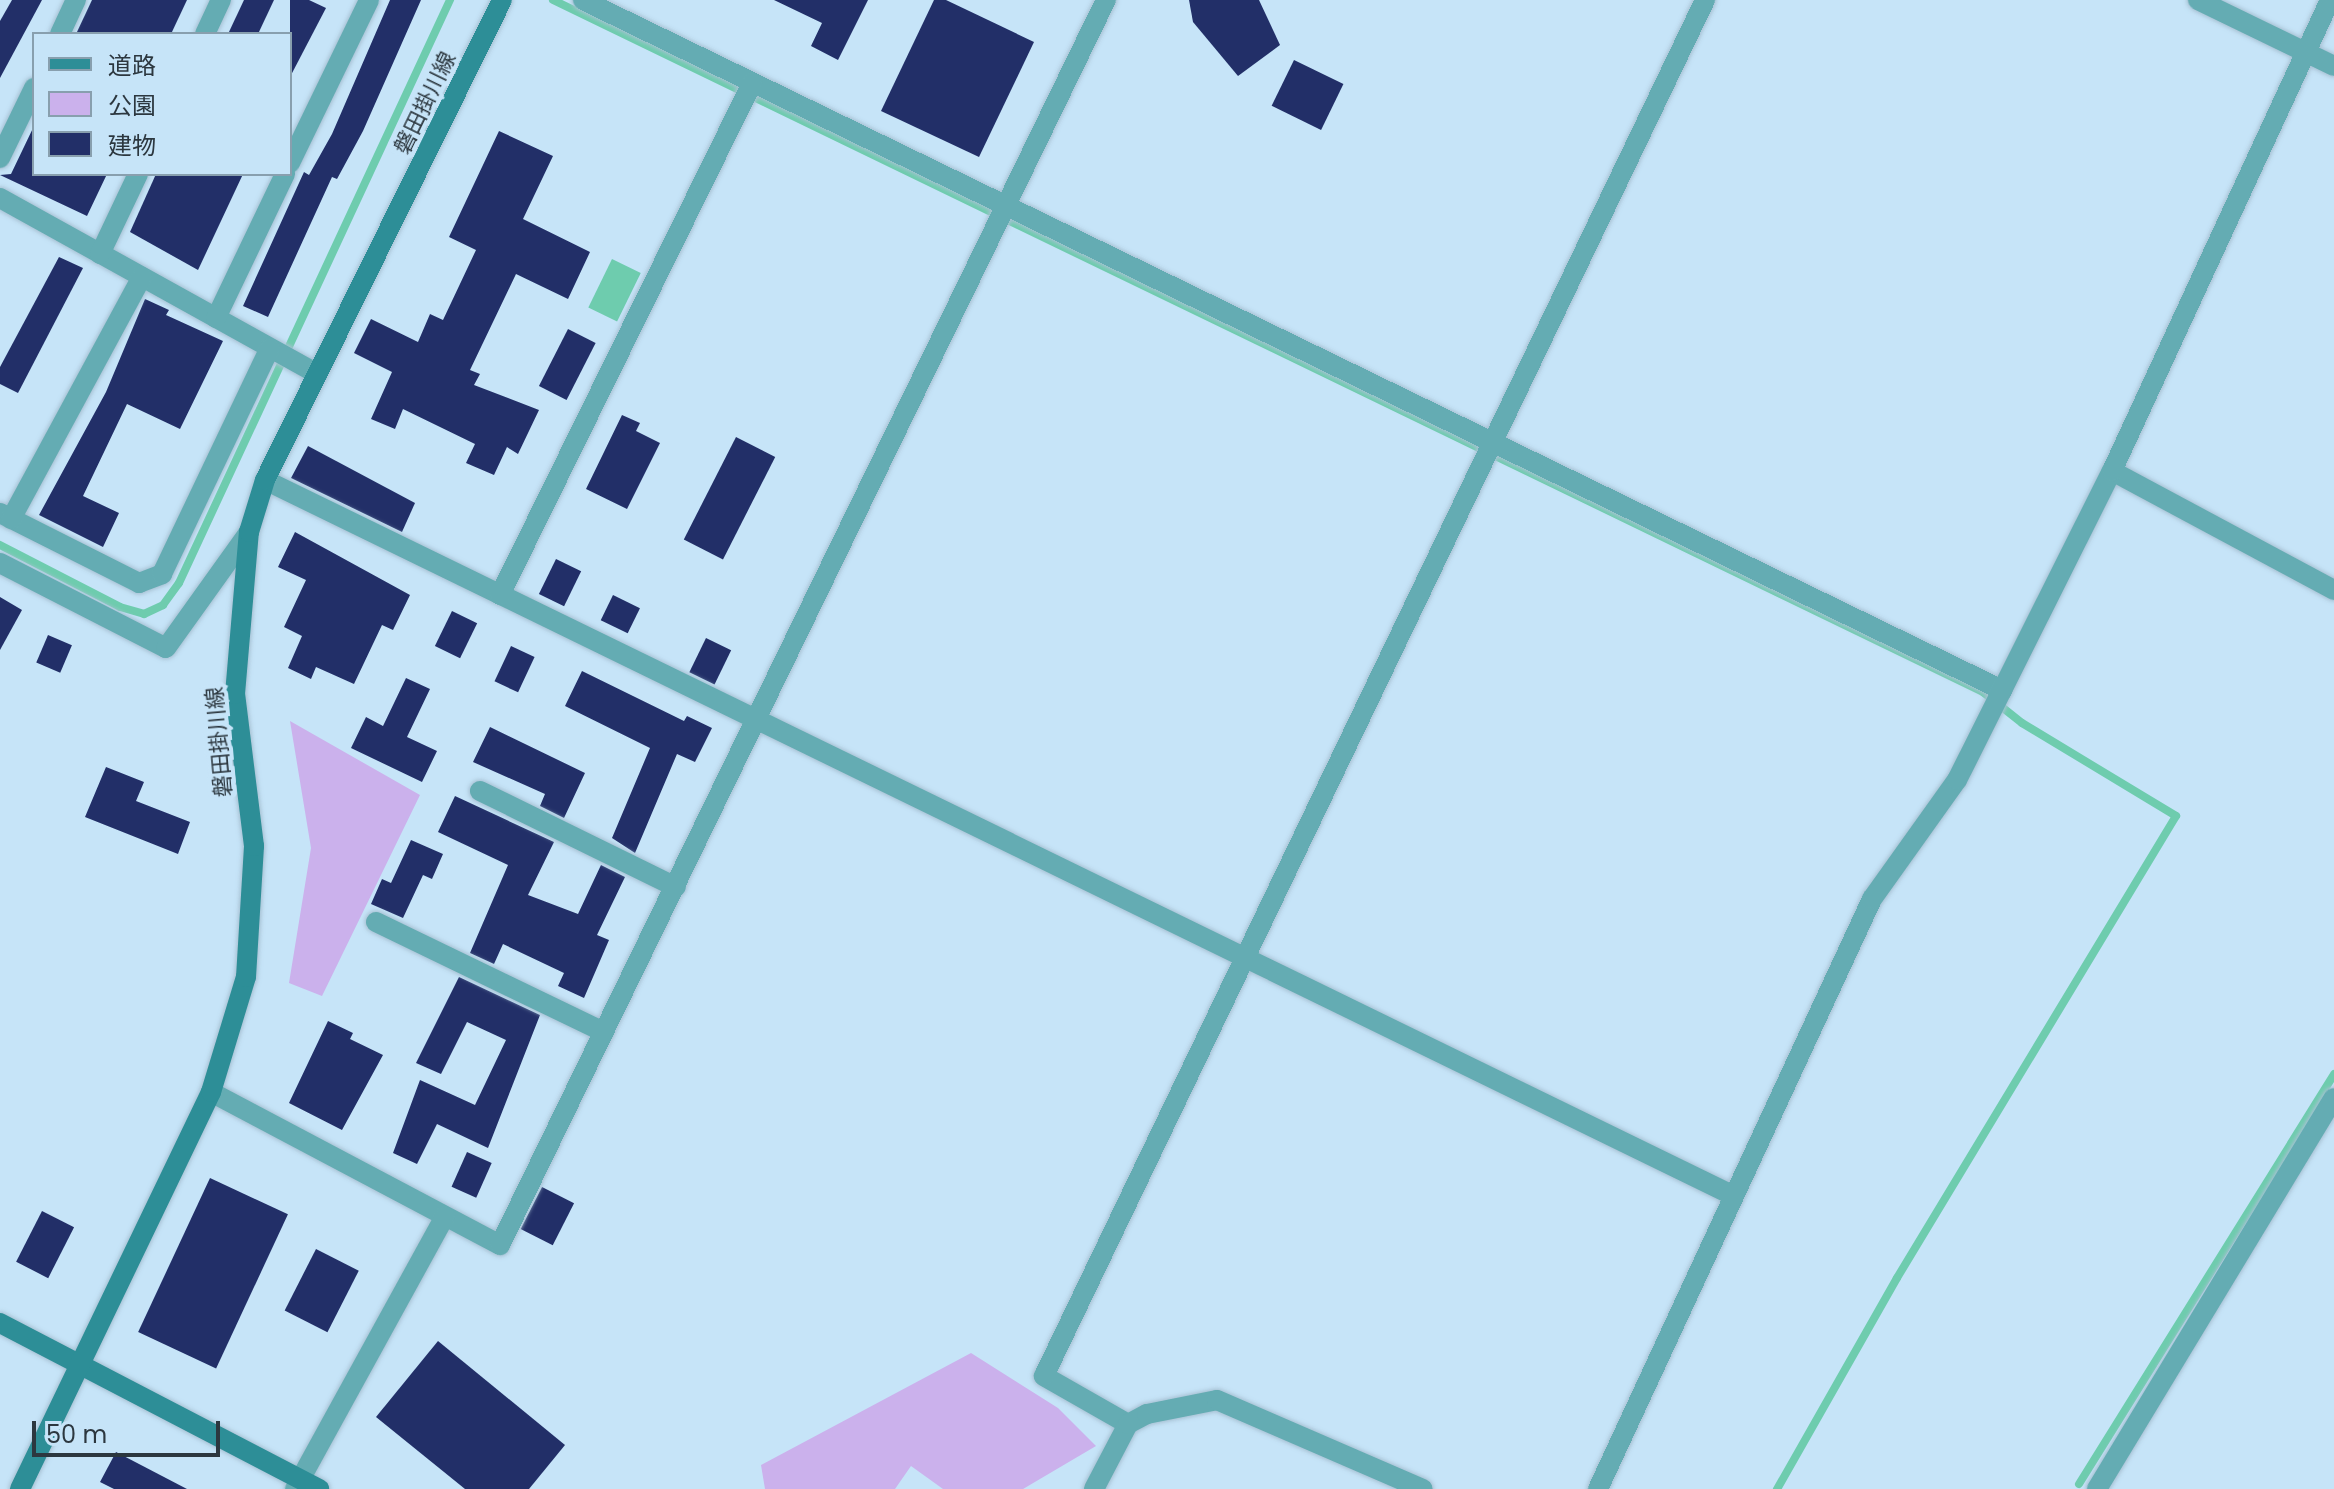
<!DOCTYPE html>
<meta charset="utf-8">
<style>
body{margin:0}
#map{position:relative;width:2334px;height:1489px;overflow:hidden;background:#c6e4f8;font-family:Poppins,"Noto Sans JP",sans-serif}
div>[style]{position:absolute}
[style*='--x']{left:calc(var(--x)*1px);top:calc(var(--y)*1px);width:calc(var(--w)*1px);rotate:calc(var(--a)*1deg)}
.green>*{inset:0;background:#cbb1ec}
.water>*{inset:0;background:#6eccae;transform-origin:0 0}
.stream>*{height:8px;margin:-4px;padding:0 4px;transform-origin:4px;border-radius:4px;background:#6eccae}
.building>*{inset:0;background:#222f68;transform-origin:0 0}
.roads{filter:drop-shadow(0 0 2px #a7c1d3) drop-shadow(0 0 2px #a7c1d3)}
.street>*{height:20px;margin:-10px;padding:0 10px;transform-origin:10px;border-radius:10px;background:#64acb3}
.secondary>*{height:20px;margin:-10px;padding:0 10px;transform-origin:10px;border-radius:10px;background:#2d8e97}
span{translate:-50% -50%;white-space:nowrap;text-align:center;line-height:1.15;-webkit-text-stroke:8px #c6e4f8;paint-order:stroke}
.street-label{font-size:22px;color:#2c373f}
.legend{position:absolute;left:32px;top:32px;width:260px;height:144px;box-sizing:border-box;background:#c6e4f8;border:2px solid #889fae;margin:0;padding:10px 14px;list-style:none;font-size:24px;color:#2c373f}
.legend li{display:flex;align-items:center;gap:16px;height:40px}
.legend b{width:40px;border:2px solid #889fae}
.scale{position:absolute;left:32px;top:1421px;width:188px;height:36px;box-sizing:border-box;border:4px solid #2c373f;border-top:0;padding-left:10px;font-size:24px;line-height:28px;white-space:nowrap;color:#2c373f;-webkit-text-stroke:6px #c6e4f8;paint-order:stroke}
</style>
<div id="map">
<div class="green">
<i style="clip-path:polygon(290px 721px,420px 795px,322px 996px,289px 983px,311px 848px)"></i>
<i style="clip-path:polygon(971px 1353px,1058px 1408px,1096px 1446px,1023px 1489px,943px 1489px,911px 1466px,895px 1489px,765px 1489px,761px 1465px)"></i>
</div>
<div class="water">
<i style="left:612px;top:259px;width:32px;height:54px;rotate:26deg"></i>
</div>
<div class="stream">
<i style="--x:553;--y:0;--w:1589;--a:25.82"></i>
<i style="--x:1983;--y:692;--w:50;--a:38.5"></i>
<i style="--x:2022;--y:723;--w:180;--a:31.1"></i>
<i style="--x:2176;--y:816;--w:540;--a:121.13"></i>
<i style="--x:1897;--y:1278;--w:243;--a:119.6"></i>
<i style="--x:0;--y:545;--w:135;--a:27.3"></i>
<i style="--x:120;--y:607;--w:25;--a:16"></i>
<i style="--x:144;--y:614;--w:21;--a:-25"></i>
<i style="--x:163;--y:605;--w:27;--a:-54"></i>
<i style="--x:179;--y:583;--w:643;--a:-65.07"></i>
<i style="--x:2079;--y:1484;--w:483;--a:-58.1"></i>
</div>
<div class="building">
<i style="clip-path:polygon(12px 0,42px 0,0 78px,0 21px)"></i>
<i style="clip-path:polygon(92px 0,187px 0,171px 34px,76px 34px)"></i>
<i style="clip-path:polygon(244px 0,274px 0,258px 34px,228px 34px)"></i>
<i style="clip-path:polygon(290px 0,309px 0,326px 8px,290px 77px)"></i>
<i style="clip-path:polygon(390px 0,421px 0,363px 131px,337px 179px,332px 177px,268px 317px,243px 306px,304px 172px,309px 175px,332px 134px)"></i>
<i style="clip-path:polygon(774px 0,868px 0,838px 60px,811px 46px,822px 23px)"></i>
<i style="clip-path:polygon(934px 0,946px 0,1034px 42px,979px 157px,881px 111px)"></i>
<i style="clip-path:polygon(1189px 0,1259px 0,1280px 45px,1238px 76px,1193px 22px)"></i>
<i style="left:1294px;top:60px;width:55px;height:51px;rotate:26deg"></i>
<i style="clip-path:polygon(34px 126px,34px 174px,107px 174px,87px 216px,0 175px,11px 174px)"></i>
<i style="clip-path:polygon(499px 131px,553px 156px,523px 219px,590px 252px,568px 299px,516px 274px,470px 370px,480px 374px,474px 385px,539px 410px,518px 454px,507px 447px,494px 475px,466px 463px,475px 444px,403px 409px,395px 429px,371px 419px,392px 372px,354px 353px,371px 319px,418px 342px,430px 314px,443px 320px,476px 250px,449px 237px)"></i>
<i style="clip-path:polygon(156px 174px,243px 174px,198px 270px,130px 232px)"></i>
<i style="clip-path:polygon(59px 257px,83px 268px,18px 393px,0 384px,0 367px)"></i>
<i style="clip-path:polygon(145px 299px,169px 310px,166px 315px,223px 341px,180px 429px,127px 404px,83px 496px,119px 513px,103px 547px,39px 515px,106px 392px)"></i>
<i style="left:568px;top:329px;width:31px;height:64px;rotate:27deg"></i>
<i style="clip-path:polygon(622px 415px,640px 423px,636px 431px,660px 443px,627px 509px,586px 489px)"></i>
<i style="left:736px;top:437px;width:44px;height:115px;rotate:27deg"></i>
<i style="clip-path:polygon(308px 446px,415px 503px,402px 532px,291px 478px)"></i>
<i style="clip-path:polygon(295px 532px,410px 595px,393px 630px,382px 625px,354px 684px,316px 667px,311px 679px,288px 668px,302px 636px,284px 627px,306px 580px,278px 567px)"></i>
<i style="left:556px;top:559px;width:28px;height:39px;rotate:26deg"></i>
<i style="left:613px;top:595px;width:30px;height:28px;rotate:26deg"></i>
<i style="clip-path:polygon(0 597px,22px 610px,0 650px)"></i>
<i style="left:452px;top:611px;width:28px;height:39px;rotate:26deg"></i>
<i style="left:48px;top:635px;width:26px;height:30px;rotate:23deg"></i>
<i style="left:706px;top:638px;width:28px;height:38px;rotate:26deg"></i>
<i style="left:511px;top:646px;width:26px;height:39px;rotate:25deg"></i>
<i style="clip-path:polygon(582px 671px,684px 721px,687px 716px,712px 728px,695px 762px,677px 754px,635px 853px,612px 838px,650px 748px,565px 706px)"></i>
<i style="clip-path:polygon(406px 678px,430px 689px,407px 737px,437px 751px,422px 782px,351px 748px,366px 717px,383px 726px)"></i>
<i style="clip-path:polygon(490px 727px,585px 773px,564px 818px,540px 806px,545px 794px,473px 762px)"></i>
<i style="clip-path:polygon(106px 767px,144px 782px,136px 801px,190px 822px,178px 854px,85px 817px)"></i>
<i style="clip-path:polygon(455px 796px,554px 842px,528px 895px,578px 914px,601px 865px,625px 877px,597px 935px,609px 940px,584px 998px,558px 986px,564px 973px,503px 944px,494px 964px,470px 953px,508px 865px,438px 832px)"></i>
<i style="clip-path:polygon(411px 840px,443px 854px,432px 879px,423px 875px,403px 918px,371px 904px,382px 879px,391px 883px)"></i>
<i style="clip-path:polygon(459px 977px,540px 1015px,488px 1148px,437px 1124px,417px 1164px,393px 1153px,420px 1080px,475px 1105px,506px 1040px,467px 1022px,441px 1074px,416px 1063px)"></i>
<i style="clip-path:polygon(328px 1021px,353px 1033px,350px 1039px,383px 1055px,342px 1130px,289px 1103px)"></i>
<i style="left:467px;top:1152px;width:27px;height:38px;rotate:24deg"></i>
<i style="left:210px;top:1178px;width:86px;height:170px;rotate:25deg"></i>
<i style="left:542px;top:1187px;width:36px;height:47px;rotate:27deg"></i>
<i style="left:42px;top:1211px;width:36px;height:57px;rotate:27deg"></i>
<i style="left:316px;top:1249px;width:48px;height:69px;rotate:27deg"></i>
<i style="clip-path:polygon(438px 1341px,565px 1445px,529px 1489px,465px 1489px,376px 1417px)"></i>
<i style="clip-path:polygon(116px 1452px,187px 1489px,114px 1489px,100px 1482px)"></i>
</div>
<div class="roads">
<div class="street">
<i style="--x:583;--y:0;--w:1578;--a:25.93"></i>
<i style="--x:2198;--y:0;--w:151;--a:25.9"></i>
<i style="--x:60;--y:34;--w:38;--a:-65"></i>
<i style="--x:205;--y:34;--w:38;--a:-65"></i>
<i style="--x:0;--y:158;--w:78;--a:-64.1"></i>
<i style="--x:290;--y:163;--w:181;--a:-64.1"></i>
<i style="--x:0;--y:198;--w:363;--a:29"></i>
<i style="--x:100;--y:254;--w:89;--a:-64.6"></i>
<i style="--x:216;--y:318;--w:160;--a:-64.4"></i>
<i style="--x:2112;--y:471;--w:252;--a:28.2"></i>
<i style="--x:265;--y:480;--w:1632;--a:25.98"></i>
<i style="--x:0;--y:513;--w:156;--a:26.7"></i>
<i style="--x:139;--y:583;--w:25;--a:-21"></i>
<i style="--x:162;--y:574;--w:250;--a:-64.5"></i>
<i style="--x:11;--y:519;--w:275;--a:-61.6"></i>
<i style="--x:0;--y:563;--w:186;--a:27.1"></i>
<i style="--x:166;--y:648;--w:143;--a:-54.4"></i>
<i style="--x:500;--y:595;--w:571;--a:-63.79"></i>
<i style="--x:480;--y:791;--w:218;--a:26.1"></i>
<i style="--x:376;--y:922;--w:253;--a:25.8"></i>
<i style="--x:211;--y:1092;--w:327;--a:27.9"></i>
<i style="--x:500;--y:1245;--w:1385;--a:-64.05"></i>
<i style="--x:1128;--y:1424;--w:97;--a:-150.3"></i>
<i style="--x:1044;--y:1376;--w:1527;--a:-64.34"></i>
<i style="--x:295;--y:1489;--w:311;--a:-61.2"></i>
<i style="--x:1094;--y:1489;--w:73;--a:-62.4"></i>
<i style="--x:1128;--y:1424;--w:21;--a:-28"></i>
<i style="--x:1147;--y:1414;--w:71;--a:-11.3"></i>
<i style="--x:1217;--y:1400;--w:224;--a:23.4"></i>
<i style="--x:1598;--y:1489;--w:651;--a:-65.09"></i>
<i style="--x:1872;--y:899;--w:146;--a:-54.5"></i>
<i style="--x:1957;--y:780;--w:346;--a:-63.4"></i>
<i style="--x:2112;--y:471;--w:519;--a:-65.16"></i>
<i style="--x:2097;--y:1489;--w:457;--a:-58.8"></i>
</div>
<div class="secondary">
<i style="--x:0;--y:1323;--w:360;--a:27.5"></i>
<i style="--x:20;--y:1489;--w:441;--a:-64.3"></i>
<i style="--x:211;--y:1092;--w:120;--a:-73.1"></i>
<i style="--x:246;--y:977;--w:131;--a:-86.5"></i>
<i style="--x:254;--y:846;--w:153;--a:-97.1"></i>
<i style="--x:235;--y:694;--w:163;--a:-85.1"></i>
<i style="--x:249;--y:532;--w:54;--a:-72.9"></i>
<i style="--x:265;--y:480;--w:535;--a:-63.72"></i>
</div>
</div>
<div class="street-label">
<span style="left:425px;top:103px;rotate:-64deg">磐田掛川線</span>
<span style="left:219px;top:742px;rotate:-95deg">磐田掛川線</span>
</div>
<ul class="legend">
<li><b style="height:10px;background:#2d8e97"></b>道路</li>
<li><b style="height:22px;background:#cbb1ec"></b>公園</li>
<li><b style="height:22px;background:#222f68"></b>建物</li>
</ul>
<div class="scale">50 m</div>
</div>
